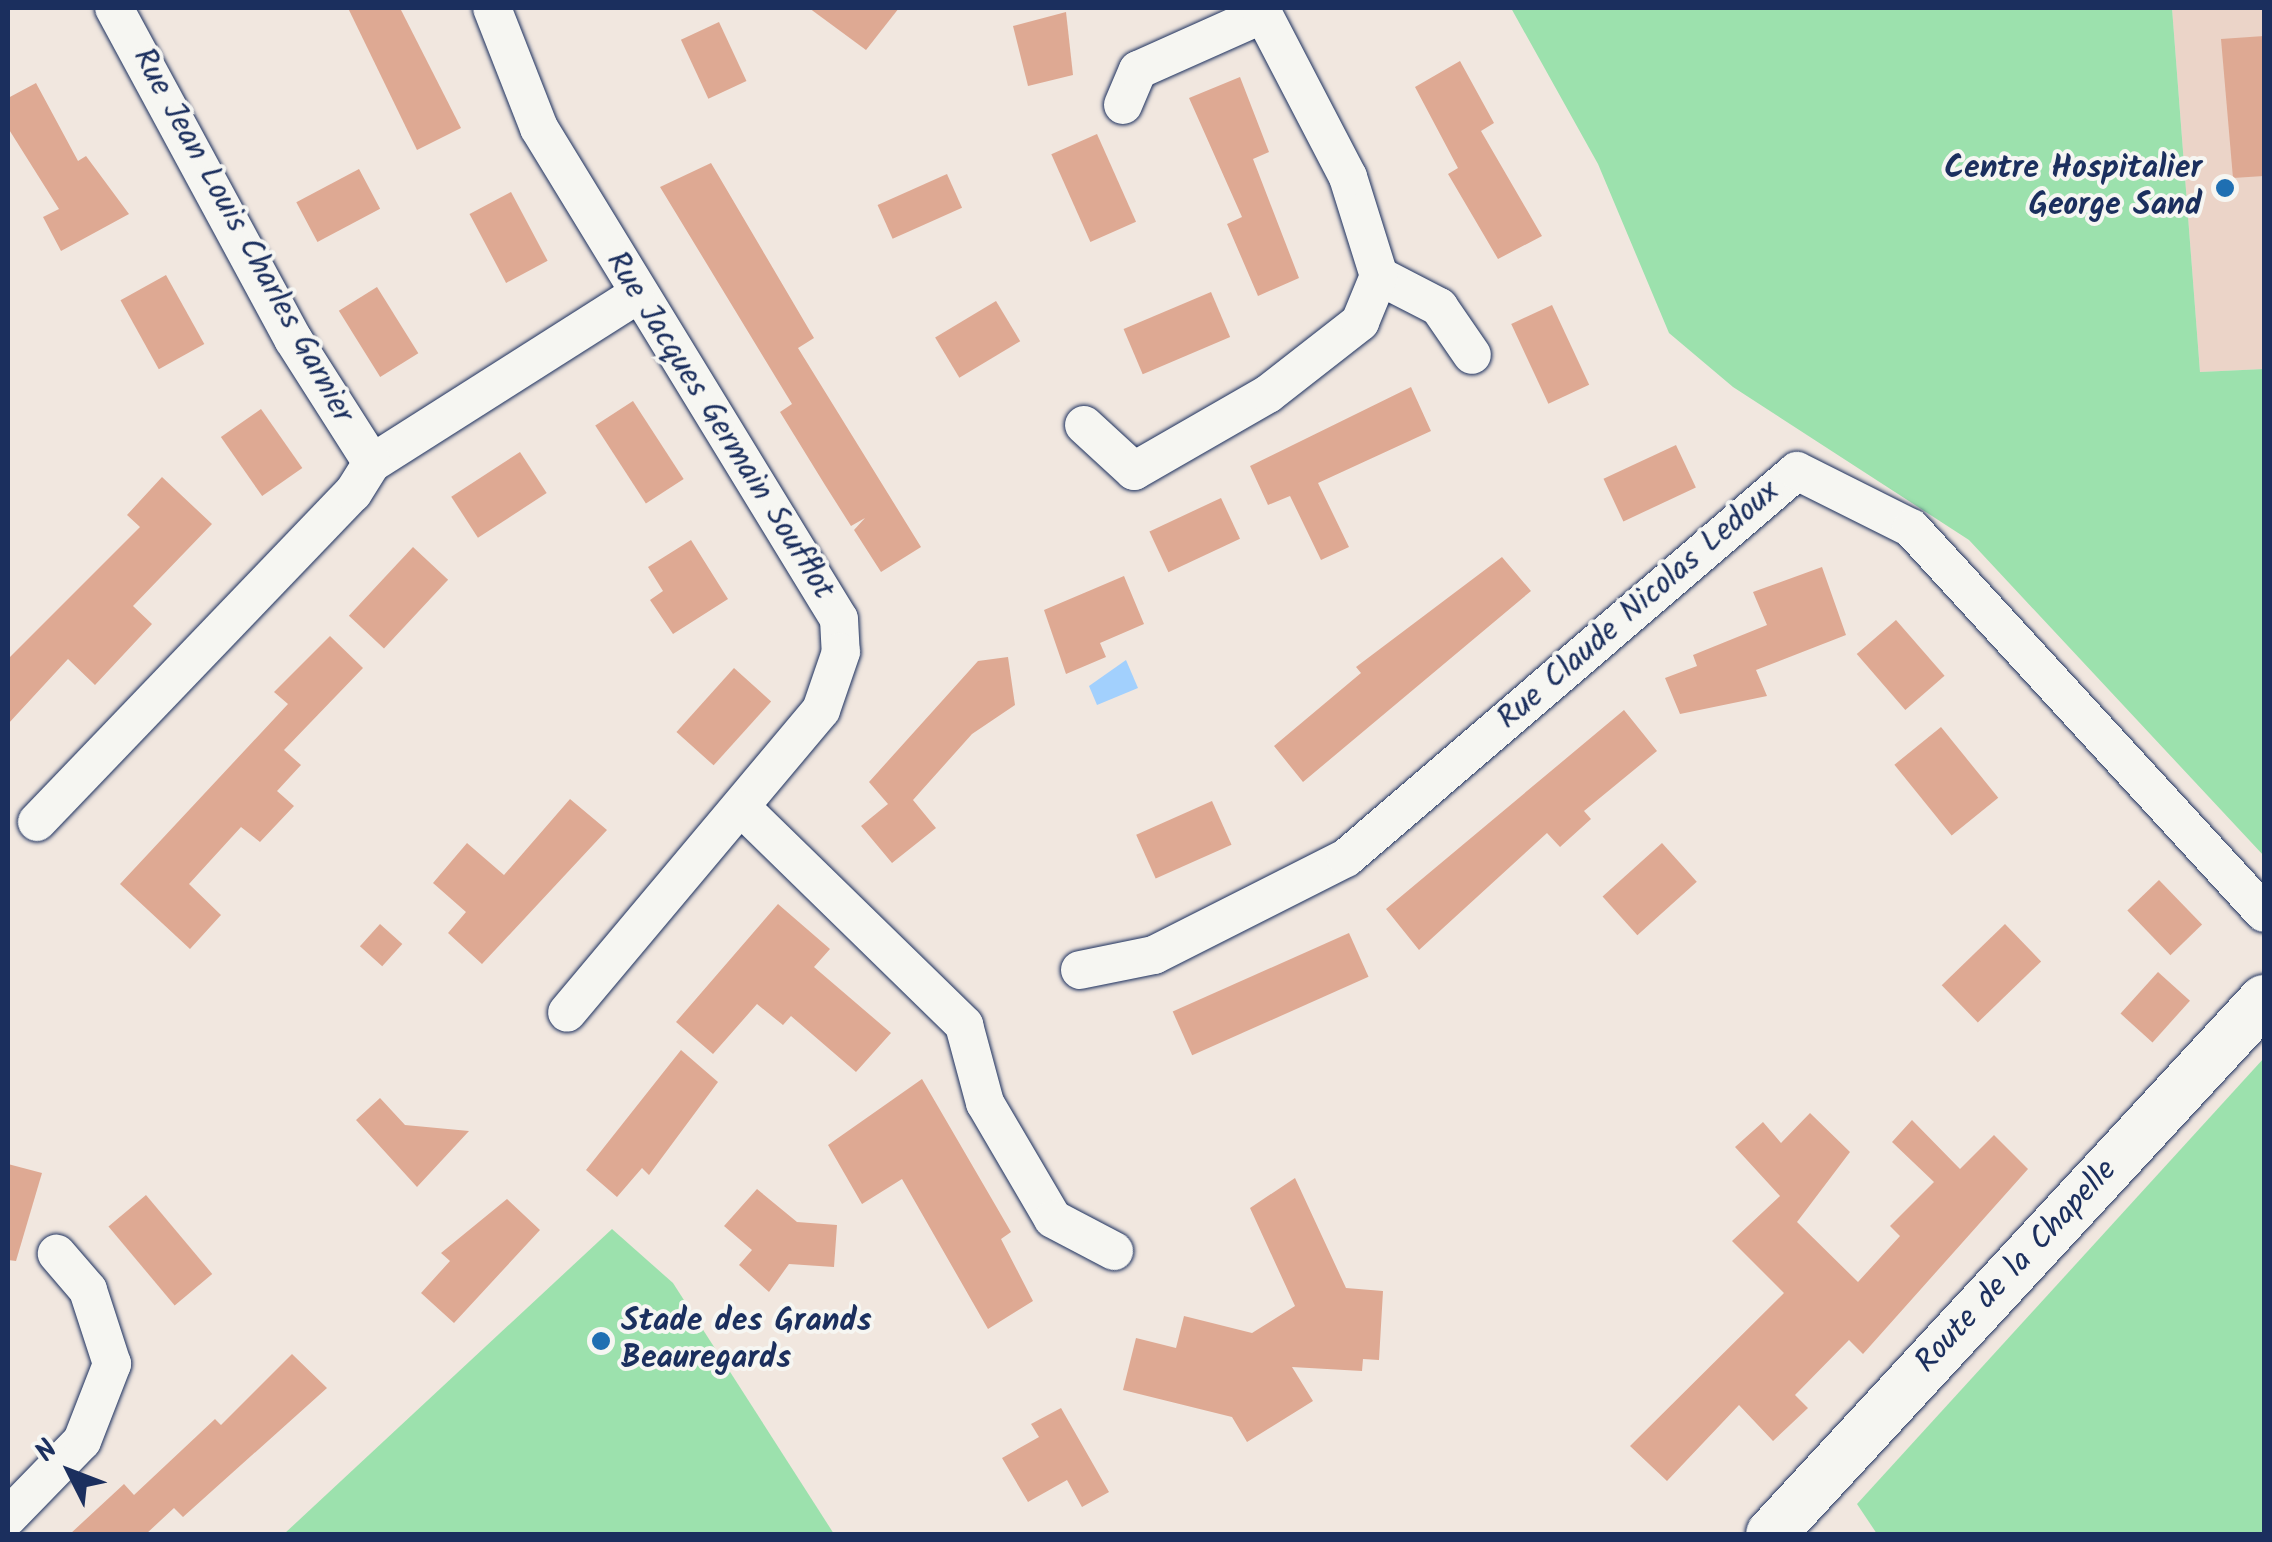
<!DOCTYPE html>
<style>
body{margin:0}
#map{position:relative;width:2272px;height:1542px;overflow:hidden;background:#f1e7df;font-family:Kalam,sans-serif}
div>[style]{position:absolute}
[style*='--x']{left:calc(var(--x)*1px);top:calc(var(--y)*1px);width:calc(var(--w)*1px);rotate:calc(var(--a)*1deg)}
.built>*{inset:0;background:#ebd4c8}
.green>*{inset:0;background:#9ce1ad}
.water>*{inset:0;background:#a2d0fd}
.building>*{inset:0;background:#dea993;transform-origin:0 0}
.roads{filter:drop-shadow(0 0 2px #1b2f5e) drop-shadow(0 0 2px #1b2f5e)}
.minor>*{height:38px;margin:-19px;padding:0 19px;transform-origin:19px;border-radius:19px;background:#f6f6f2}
.major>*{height:50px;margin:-25px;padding:0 25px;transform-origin:25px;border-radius:25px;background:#f6f6f2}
.dots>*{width:28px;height:28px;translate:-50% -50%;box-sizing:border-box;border:5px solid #f6f6f2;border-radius:50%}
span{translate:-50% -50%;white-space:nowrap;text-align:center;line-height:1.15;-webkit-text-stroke:8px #f6f6f2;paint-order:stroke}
.poi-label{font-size:32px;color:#1b2f5e;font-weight:700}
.right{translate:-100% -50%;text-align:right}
.left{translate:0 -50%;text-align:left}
.street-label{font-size:32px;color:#1b2f5e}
.frame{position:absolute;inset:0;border:10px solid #1b2f5e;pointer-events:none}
.north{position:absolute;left:20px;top:1422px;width:100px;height:100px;-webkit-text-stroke:8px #f6f6f2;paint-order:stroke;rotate:312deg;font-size:28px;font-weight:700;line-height:40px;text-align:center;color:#1b2f5e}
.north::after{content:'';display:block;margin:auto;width:35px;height:45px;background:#1b2f5e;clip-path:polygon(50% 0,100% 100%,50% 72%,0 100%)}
</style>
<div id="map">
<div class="built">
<i style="clip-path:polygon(2172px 8px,2264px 8px,2264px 369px,2200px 372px)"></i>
</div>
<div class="green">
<i style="clip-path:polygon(1511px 8px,2172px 8px,2200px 372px,2264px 369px,2264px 856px,1969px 540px,1733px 387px,1669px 333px,1598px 164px)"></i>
<i style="clip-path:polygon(2264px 1058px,2264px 1534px,1877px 1534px,1857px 1504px)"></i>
<i style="clip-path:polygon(612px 1229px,673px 1283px,834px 1534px,284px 1534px)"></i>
</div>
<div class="water">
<i style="clip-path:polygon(1126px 660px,1138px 688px,1097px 705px,1089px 686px)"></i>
</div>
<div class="building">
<i style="clip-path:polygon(348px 8px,400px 8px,461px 128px,417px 150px)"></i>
<i style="clip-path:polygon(809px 8px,899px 8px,866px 50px)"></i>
<i style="clip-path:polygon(1066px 12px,1073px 75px,1028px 86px,1013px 26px)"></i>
<i style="left:719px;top:22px;width:65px;height:42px;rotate:65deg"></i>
<i style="clip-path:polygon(2264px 36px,2264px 176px,2233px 178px,2221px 39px)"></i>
<i style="clip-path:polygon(1460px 61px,1494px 123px,1481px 131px,1542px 236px,1498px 259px,1448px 174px,1458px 168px,1415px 87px)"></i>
<i style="clip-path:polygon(1240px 77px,1269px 152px,1253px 159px,1299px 278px,1258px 296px,1227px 224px,1242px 217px,1189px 98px)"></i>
<i style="clip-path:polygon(36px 83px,78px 161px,86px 156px,129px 214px,61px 251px,43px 217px,59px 209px,8px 128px,8px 98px)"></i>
<i style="left:1097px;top:134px;width:96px;height:50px;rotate:66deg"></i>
<i style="clip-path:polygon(711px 163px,814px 338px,798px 348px,921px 547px,881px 572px,854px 530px,865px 518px,851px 526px,825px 485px,780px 412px,792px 404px,660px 187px)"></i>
<i style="left:359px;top:169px;width:45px;height:71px;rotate:62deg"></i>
<i style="left:947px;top:174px;width:37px;height:76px;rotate:66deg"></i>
<i style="left:511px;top:192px;width:78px;height:47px;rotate:62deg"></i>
<i style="left:166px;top:275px;width:79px;height:52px;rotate:61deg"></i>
<i style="left:377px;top:287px;width:78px;height:45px;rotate:58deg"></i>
<i style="left:1211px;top:292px;width:49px;height:95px;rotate:67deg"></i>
<i style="left:996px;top:301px;width:47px;height:71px;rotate:59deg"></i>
<i style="left:1552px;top:305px;width:88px;height:45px;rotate:65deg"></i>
<i style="clip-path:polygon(1411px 387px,1431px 431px,1318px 483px,1349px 547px,1321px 560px,1290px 496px,1268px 505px,1250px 466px)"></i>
<i style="left:633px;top:401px;width:93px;height:45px;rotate:57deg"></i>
<i style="left:261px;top:409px;width:72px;height:49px;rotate:55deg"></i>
<i style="left:1676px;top:445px;width:47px;height:80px;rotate:65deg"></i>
<i style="left:520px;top:452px;width:49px;height:82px;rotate:57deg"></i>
<i style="clip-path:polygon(162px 477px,212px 524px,133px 606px,152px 624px,95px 685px,68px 659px,8px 724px,8px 659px,140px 527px,127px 515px)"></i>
<i style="left:1221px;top:498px;width:45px;height:79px;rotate:65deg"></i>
<i style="clip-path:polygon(691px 540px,728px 599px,673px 634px,650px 600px,663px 591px,648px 567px)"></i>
<i style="left:413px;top:547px;width:48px;height:94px;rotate:43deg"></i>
<i style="clip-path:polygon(1502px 557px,1531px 591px,1303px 782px,1274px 746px,1361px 673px,1356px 667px)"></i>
<i style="clip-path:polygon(1822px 567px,1846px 635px,1756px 670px,1767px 696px,1680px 714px,1665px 678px,1697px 666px,1693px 655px,1767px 625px,1753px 592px)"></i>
<i style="clip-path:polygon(1124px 576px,1144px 624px,1100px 643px,1106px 657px,1066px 674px,1044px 610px)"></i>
<i style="left:1896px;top:620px;width:74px;height:52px;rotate:49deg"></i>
<i style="clip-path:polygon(330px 636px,363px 668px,284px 750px,301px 765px,277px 791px,294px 806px,260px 842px,241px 827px,189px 884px,221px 915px,190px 949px,120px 884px,288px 704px,274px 692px)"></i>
<i style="clip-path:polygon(1008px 657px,1015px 705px,972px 734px,913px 800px,936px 828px,892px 863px,861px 826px,888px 804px,869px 782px,978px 661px)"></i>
<i style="left:734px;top:668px;width:50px;height:86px;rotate:42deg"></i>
<i style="clip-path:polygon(1624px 710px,1657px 751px,1584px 811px,1591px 819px,1560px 847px,1547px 833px,1419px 950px,1386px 909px)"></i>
<i style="left:1941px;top:727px;width:91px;height:60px;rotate:51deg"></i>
<i style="clip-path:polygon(570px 799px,607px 830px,482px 964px,448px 933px,466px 912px,433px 883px,467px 843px,504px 875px)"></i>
<i style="left:1212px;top:801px;width:48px;height:83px;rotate:66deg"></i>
<i style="left:1662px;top:843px;width:52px;height:80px;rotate:48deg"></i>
<i style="left:2159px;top:880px;width:62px;height:44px;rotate:46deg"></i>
<i style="clip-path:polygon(778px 904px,830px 949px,814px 967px,891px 1033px,856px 1072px,791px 1016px,783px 1025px,757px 1004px,713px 1054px,676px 1022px)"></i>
<i style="left:380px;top:924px;width:30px;height:30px;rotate:42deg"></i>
<i style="left:2005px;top:924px;width:52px;height:88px;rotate:46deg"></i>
<i style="left:1349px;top:933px;width:48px;height:193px;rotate:66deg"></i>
<i style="left:2158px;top:972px;width:43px;height:56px;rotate:42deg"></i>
<i style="clip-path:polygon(681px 1050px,718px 1082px,649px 1175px,642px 1168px,617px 1197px,586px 1170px)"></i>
<i style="clip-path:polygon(922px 1079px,1011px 1232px,1001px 1239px,1033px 1301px,988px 1329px,902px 1179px,862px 1204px,828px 1145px)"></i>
<i style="clip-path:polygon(380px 1098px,405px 1125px,469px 1131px,417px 1187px,356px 1120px)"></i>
<i style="clip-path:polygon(1810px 1113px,1850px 1152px,1797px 1222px,1858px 1282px,1900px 1236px,1890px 1226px,1934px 1182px,1892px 1142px,1912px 1120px,1960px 1169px,1994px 1135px,2028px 1169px,1863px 1354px,1849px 1340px,1795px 1395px,1808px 1408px,1773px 1441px,1739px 1405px,1667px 1481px,1630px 1446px,1784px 1293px,1732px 1241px,1780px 1196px,1735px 1147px,1763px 1122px,1781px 1143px)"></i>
<i style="clip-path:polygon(8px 1164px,42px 1173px,16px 1261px,8px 1260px)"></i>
<i style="clip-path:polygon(1295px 1178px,1346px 1288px,1383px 1291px,1379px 1360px,1363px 1359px,1362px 1371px,1292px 1367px,1313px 1401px,1247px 1442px,1232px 1417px,1123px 1390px,1136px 1338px,1176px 1348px,1184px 1316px,1252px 1333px,1295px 1306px,1250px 1208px)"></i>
<i style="clip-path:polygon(757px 1189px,797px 1222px,837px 1225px,834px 1267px,789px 1264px,769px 1292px,739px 1265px,752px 1250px,724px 1226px)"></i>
<i style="left:146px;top:1195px;width:103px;height:49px;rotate:50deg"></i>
<i style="clip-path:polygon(507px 1199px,540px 1230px,454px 1323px,421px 1293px,450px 1261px,441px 1253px)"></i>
<i style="clip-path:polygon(292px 1354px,327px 1388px,183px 1517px,174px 1508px,146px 1534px,70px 1534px,124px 1484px,134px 1495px,215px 1419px,221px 1425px)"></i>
<i style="clip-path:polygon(1061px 1408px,1109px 1492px,1082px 1507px,1067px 1480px,1028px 1502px,1002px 1458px,1039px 1437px,1031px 1424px)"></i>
</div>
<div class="roads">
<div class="minor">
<i style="--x:492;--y:8;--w:129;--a:68.6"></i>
<i style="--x:539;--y:128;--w:575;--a:58.58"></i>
<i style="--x:839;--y:619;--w:33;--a:87"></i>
<i style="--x:841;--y:652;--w:61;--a:109"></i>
<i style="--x:821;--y:710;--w:395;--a:130"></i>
<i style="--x:1123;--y:105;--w:38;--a:-67"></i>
<i style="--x:1138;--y:70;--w:137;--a:-24.1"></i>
<i style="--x:1379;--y:276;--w:68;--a:27.3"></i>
<i style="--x:1439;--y:307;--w:58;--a:55.5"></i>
<i style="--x:1084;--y:425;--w:68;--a:42.6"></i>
<i style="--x:1134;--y:471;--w:155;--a:-29.9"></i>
<i style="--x:1268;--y:394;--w:117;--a:-38"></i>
<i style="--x:1360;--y:322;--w:50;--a:-67.6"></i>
<i style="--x:1379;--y:276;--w:104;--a:-107.4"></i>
<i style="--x:1348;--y:177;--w:191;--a:-117.5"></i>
<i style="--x:372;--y:463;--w:312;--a:-32.4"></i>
<i style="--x:744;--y:810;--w:308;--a:44.3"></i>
<i style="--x:964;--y:1025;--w:81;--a:74.9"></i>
<i style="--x:985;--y:1103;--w:134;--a:59.6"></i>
<i style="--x:1053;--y:1219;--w:69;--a:27.7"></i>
<i style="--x:37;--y:822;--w:456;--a:-46.2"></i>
<i style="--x:353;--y:493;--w:36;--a:-58"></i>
<i style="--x:372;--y:463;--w:147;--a:-122.5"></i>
<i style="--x:293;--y:339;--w:376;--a:-118.4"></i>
<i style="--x:1080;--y:970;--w:76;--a:-11.5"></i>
<i style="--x:1154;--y:955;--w:215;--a:-26.8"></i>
<i style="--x:1346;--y:858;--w:594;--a:-40.63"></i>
<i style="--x:1797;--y:471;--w:127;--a:26.6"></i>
<i style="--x:1911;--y:528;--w:522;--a:47.48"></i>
<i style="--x:8;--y:1517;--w:106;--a:-45.8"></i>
<i style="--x:82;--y:1441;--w:83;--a:-68.7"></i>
<i style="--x:112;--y:1364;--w:78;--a:-108"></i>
<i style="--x:88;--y:1290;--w:48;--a:-130.7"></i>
</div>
<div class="major">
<i style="--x:1771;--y:1534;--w:727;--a:-47.29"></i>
</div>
</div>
<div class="dots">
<i style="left:2225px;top:188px;background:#1f6fb2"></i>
<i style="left:601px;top:1341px;background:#1f6fb2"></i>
</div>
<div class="poi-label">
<span class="right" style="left:2202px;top:188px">Centre Hospitalier<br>George Sand</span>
<span class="left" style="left:621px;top:1341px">Stade des Grands<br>Beauregards</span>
</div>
<div class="street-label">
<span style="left:242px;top:236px;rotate:61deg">Rue Jean Louis Charles Garnier</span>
<span style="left:719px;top:426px;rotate:58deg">Rue Jacques Germain Soufflot</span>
<span style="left:1639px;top:606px;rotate:-41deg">Rue Claude Nicolas Ledoux</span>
<span style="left:2017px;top:1267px;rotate:-47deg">Route de la Chapelle</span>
</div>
<div class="frame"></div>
<div class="north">N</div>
</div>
